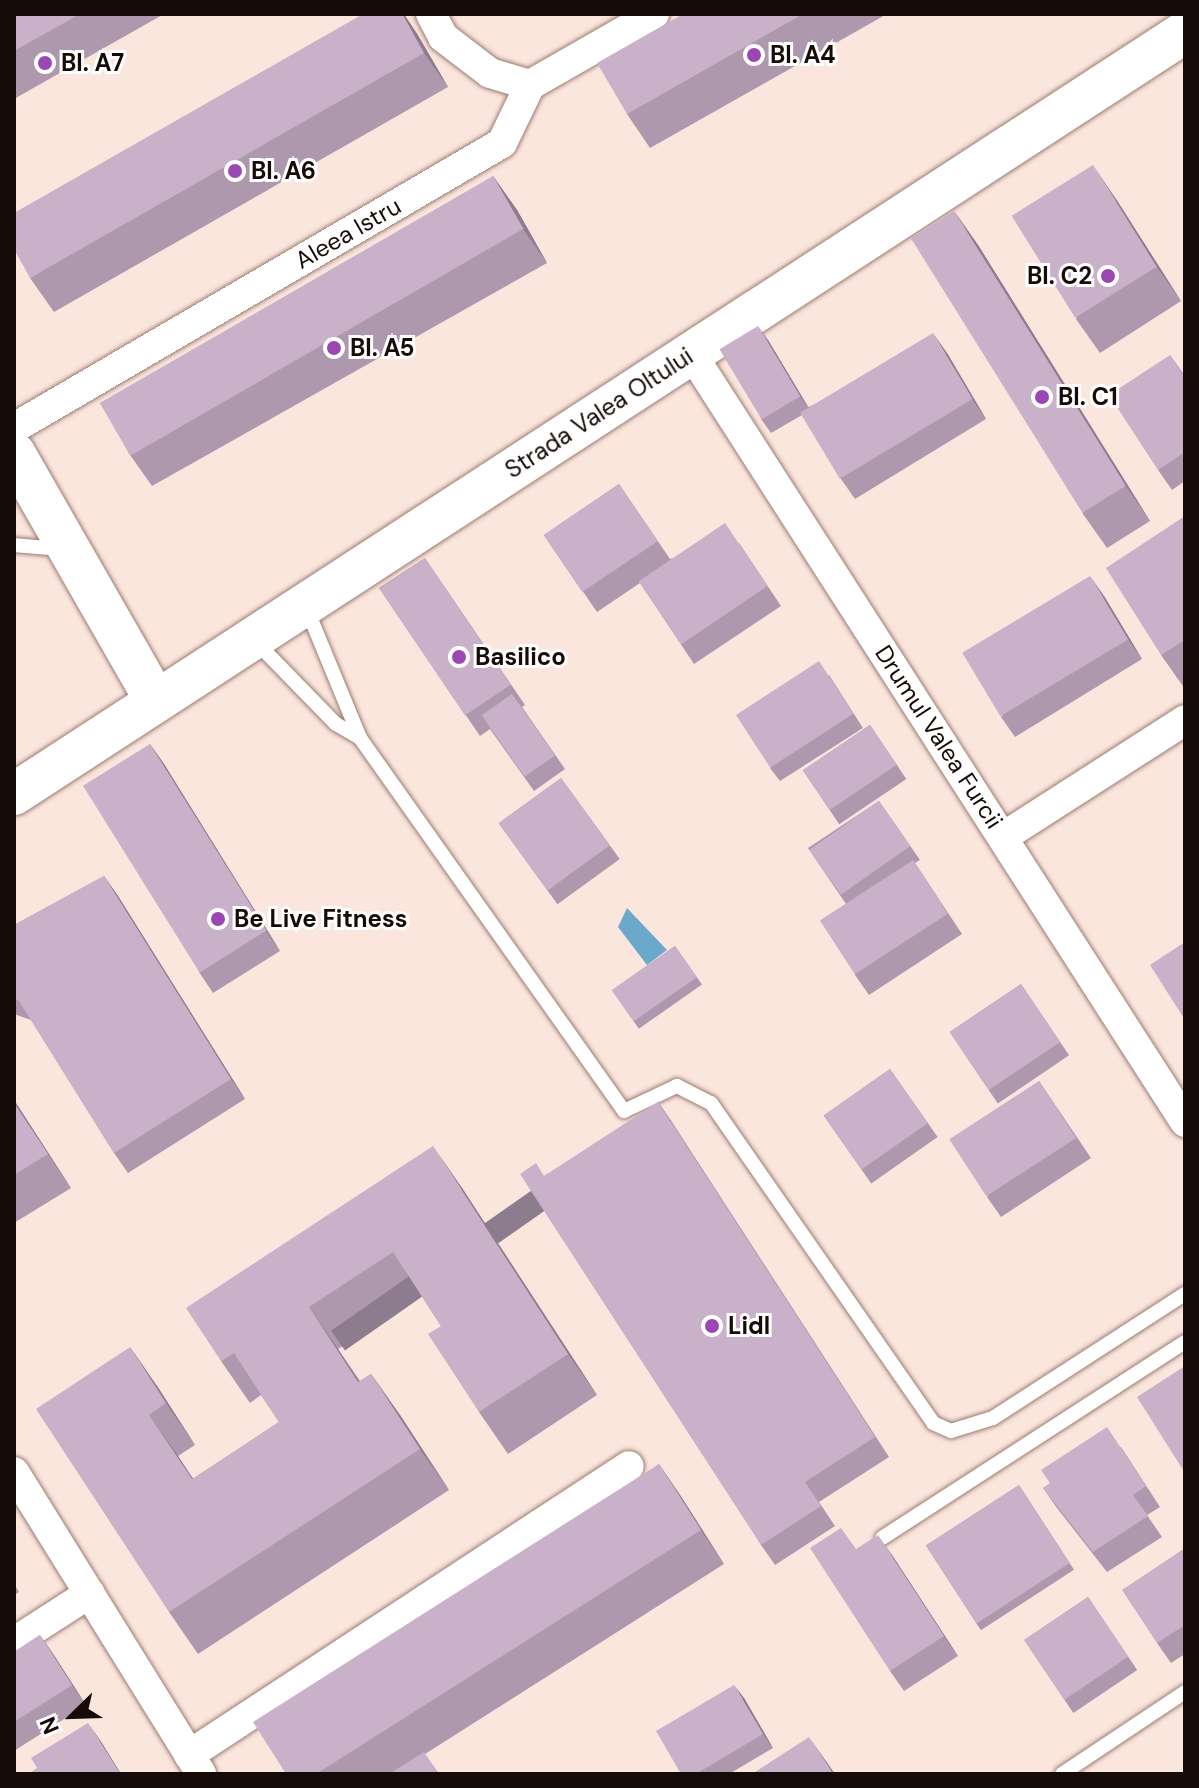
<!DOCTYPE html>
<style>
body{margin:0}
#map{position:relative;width:1199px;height:1788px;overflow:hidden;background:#fbe6de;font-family:"DM Sans",sans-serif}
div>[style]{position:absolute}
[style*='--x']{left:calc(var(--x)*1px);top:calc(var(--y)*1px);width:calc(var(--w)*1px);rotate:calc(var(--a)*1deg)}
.water>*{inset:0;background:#6aa9cc}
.roads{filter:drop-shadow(0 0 2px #9b7c71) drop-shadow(0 0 2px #9b7c71)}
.service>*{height:14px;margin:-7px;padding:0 7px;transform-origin:7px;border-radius:7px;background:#fff}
.minor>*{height:30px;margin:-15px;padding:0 15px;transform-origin:15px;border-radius:15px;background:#fff}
.secondary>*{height:42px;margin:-21px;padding:0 21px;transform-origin:21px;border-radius:21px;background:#fff}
.wall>*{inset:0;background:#ad98ad;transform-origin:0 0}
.shaded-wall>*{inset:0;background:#8d7c8d;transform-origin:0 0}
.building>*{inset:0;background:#c9b1c9;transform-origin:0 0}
.dots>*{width:22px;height:22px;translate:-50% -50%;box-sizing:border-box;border:4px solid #fff;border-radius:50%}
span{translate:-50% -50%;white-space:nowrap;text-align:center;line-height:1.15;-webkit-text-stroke:6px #fff;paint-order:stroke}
.poi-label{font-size:24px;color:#160b07;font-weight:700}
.left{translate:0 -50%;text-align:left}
.right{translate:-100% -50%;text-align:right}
.street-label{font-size:24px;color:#160b07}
.frame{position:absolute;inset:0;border:16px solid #160b07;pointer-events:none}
.north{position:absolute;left:32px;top:1676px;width:80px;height:80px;-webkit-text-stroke:6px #fff;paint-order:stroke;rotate:247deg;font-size:22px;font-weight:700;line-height:32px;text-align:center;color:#160b07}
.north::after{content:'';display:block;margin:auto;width:28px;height:36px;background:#160b07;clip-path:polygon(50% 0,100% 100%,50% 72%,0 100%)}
</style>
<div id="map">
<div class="water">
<i style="clip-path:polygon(627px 908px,667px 950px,647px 965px,618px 927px)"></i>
</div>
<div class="roads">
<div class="service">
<i style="--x:14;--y:545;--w:47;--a:4.9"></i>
<i style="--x:306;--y:607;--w:142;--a:67.6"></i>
<i style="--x:360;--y:738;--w:457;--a:54.7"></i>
<i style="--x:624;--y:1111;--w:59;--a:-25.3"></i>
<i style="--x:677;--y:1086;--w:38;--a:27"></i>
<i style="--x:711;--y:1103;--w:389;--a:55.2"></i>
<i style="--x:933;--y:1423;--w:20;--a:24"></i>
<i style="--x:951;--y:1431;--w:44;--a:-17.2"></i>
<i style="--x:993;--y:1418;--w:229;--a:-32.9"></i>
<i style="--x:255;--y:641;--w:116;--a:45.7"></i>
<i style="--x:336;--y:724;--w:28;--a:30"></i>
<i style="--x:882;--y:1538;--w:361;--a:-32.9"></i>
<i style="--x:1062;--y:1774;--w:148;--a:-33.7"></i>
</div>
<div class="minor">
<i style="--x:431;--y:14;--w:26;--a:62"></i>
<i style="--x:443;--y:37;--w:59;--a:37.5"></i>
<i style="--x:490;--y:73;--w:42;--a:16.7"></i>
<i style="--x:691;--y:353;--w:914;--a:57.28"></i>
<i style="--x:14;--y:428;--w:565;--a:-30.29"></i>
<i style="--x:502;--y:143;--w:64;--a:-64.2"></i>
<i style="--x:530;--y:85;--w:143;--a:-29.8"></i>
<i style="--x:1003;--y:837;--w:216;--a:-32.7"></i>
<i style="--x:14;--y:1472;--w:355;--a:58.2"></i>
<i style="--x:14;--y:1642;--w:90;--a:-32.8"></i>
<i style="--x:189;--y:1755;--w:526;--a:-33.3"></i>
</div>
<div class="secondary">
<i style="--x:14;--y:453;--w:286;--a:60.2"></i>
<i style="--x:14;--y:794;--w:1397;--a:-33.05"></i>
</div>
</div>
<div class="wall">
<i style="clip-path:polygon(14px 14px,164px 14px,14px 99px)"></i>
<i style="clip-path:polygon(683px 14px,887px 14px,650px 148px,627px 114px)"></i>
<i style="clip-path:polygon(416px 32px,448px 87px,54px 312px,30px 278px)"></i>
<i style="clip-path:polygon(493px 176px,517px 210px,547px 263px,152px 486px,128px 452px)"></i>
<i style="clip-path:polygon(1116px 199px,1181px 301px,1100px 353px,1076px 319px)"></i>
<i style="clip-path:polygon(954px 211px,978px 245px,1150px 521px,1107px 548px,1083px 514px)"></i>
<i style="clip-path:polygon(768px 340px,808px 407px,947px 353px,986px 419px,855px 499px,841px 479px,802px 415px,771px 433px,761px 419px)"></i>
<i style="clip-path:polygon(1170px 355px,1185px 376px,1185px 481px,1172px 490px,1158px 470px)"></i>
<i style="clip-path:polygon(619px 484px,670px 559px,739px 543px,781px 606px,694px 664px,640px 583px,597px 612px,544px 535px)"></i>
<i style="clip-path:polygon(1185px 516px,1185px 689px,1161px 655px)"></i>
<i style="clip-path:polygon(425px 558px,525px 705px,522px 707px,565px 769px,534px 791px,490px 729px,480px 736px,379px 588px)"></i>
<i style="clip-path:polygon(1104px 596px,1142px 659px,1015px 737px,1001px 717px)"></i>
<i style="clip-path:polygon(829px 675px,863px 728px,780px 781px,770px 768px)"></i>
<i style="left:870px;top:725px;width:65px;height:81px;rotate:56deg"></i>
<i style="clip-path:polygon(150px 744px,164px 764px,280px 951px,213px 993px,199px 972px)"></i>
<i style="left:561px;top:778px;width:100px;height:77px;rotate:54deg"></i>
<i style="clip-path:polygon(879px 801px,920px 860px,915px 863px,962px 934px,869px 995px,855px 975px,846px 904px,808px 848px)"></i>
<i style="clip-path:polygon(104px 876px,118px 896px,245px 1099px,128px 1173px,114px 1153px,31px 1020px,14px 1014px,14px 925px)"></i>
<i style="left:675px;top:946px;width:47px;height:77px;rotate:55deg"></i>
<i style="left:1021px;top:984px;width:86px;height:86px;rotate:56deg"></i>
<i style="left:890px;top:1069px;width:83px;height:81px;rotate:55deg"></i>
<i style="clip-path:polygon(1039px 1081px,1091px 1158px,1001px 1217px,987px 1197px)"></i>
<i style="clip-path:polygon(14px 1100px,71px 1188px,14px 1223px)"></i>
<i style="clip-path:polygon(672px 1122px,889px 1457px,819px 1502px,835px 1526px,775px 1565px,761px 1545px,545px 1175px)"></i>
<i style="clip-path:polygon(462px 1188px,597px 1395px,508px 1454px,479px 1412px,441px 1326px,421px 1295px,338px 1349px,360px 1381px,371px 1374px,400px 1415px,449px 1490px,198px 1654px,169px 1612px,130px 1347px,159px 1389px,195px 1445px,178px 1456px,193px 1479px,279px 1422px,261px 1395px,250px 1403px,221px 1361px)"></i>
<i style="clip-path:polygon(1121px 1447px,1160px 1507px,1147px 1515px,1162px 1537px,1107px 1572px,1057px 1508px,1043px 1488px)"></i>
<i style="clip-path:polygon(659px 1464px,682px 1498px,724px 1564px,425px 1754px,439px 1774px,286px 1774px)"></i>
<i style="left:1019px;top:1485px;width:101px;height:111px;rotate:57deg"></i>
<i style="clip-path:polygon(1185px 1548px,1185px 1654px,1171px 1663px,1157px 1643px)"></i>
<i style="clip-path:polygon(856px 1549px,892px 1555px,958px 1656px,904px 1691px,890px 1671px)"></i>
<i style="clip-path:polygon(14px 1584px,19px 1592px,14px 1595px)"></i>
<i style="left:1088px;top:1597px;width:88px;height:77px;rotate:56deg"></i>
<i style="clip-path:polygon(40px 1635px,86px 1705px,14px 1751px,14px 1652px)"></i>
<i style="clip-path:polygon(744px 1698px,773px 1748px,729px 1774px,681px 1774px)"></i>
</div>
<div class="shaded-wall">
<i style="clip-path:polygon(402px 14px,404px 14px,416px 32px,448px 87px,424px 53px)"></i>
<i style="clip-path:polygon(1093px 165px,1116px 199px,1181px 301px,1157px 267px)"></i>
<i style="clip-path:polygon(493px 176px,517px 210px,547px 263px,523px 229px)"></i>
<i style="clip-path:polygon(954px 211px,978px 245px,1150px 521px,1126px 486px)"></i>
<i style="clip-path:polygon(758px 326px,768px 340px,810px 410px,800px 396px)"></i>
<i style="clip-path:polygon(933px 333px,947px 353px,986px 419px,972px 399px)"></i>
<i style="clip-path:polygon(1090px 576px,1104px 596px,1142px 659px,1128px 639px)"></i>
<i style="clip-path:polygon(150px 744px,164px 764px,280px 951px,266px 931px)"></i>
<i style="clip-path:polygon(104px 876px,118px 896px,245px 1099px,231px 1079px)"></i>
<i style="clip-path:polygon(14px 1100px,71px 1188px,48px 1154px,14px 1103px)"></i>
<i style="left:658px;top:1102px;width:24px;height:399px;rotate:55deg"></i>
<i style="clip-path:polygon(433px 1146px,462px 1188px,597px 1395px,568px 1354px)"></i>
<i style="clip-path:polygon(309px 1307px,338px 1349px,387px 1424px,358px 1382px)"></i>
<i style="clip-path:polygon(130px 1347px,159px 1389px,195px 1445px,166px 1403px)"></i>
<i style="clip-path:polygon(371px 1374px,400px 1415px,449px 1490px,420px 1449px)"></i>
<i style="clip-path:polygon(149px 1415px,178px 1456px,221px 1521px,192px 1479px)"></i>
<i style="clip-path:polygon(659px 1464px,682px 1498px,724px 1564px,701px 1530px)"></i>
<i style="clip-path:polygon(878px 1535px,892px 1555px,958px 1656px,944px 1636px)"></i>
<i style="clip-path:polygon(40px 1635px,54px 1655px,86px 1705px,72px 1685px)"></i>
<i style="clip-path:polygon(734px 1685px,744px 1698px,773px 1748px,763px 1734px)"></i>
<i style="clip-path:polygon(88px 1723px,102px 1743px,121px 1774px,120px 1774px)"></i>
<i style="clip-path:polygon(809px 1737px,835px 1774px,833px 1774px)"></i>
</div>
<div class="building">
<i style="clip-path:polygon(14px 14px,80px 14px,14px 51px)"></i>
<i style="clip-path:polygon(363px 14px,402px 14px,424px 53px,30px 278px,14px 249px,14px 213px)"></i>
<i style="clip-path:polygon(683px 14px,803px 14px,627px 114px,597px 63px)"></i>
<i style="left:1093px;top:165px;width:120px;height:96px;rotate:58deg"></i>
<i style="left:493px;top:176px;width:61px;height:454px;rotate:60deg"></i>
<i style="left:954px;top:211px;width:324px;height:51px;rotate:58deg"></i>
<i style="left:758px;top:326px;width:82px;height:45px;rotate:59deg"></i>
<i style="left:933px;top:333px;width:77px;height:155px;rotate:59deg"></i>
<i style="clip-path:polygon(1170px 355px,1185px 378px,1185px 452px,1158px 470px,1109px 395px)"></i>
<i style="left:619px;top:484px;width:69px;height:91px;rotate:56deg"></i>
<i style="clip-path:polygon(1185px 516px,1185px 640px,1161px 655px,1106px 568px)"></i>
<i style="left:725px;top:523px;width:76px;height:104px;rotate:56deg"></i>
<i style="left:425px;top:558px;width:153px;height:55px;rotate:56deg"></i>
<i style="left:1090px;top:576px;width:74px;height:149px;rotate:59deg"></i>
<i style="left:819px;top:661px;width:63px;height:99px;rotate:57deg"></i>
<i style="left:512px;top:694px;width:75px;height:37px;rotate:55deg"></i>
<i style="left:870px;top:725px;width:48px;height:81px;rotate:56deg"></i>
<i style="left:150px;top:744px;width:220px;height:79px;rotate:58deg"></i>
<i style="left:561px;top:778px;width:83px;height:77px;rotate:54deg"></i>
<i style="left:879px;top:801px;width:55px;height:85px;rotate:55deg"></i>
<i style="left:913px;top:860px;width:64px;height:111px;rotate:57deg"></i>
<i style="clip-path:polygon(104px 876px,231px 1079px,114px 1153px,19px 1001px,14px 999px,14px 925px)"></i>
<i style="clip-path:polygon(1185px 942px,1185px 1020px,1150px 965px)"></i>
<i style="left:675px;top:946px;width:38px;height:77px;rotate:55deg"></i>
<i style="left:1021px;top:984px;width:70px;height:86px;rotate:56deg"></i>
<i style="left:890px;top:1069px;width:66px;height:81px;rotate:55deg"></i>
<i style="left:1039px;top:1081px;width:68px;height:107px;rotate:57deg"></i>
<i style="clip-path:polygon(658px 1102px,875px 1437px,805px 1482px,821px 1506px,761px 1545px,520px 1174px,536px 1163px,544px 1176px)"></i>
<i style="clip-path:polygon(14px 1103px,48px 1154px,14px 1175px)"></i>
<i style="clip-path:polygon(433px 1146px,568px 1354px,479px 1412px,428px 1334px,441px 1326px,393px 1252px,309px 1307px,358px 1382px,371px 1374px,420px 1449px,169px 1612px,36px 1409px,130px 1347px,166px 1403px,149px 1415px,192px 1479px,279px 1422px,234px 1353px,221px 1361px,186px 1308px)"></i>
<i style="clip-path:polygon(1185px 1366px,1185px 1473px,1137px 1397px)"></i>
<i style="clip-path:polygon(1107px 1427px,1146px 1486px,1133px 1495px,1148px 1516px,1093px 1552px,1043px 1488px,1050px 1483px,1041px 1470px)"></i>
<i style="clip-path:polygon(659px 1464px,701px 1530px,316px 1774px,286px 1774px,253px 1722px)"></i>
<i style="left:1019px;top:1485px;width:93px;height:111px;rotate:57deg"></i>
<i style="clip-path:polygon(841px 1528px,856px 1549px,878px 1535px,944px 1636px,890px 1671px,810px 1548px)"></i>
<i style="clip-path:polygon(1185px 1548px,1185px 1625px,1157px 1643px,1122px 1590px)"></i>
<i style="left:1088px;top:1597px;width:72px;height:77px;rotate:56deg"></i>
<i style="clip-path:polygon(40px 1635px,72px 1685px,14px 1722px,14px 1652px)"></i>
<i style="clip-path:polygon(734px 1685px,763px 1734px,696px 1774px,681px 1774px,656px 1731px)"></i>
<i style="clip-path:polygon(88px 1723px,120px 1774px,28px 1774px,37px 1768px,31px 1758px)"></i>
<i style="clip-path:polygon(809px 1737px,833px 1774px,752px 1774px)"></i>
<i style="clip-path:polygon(424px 1752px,438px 1774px,389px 1774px)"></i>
</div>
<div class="dots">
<i style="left:754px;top:55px;background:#9c46b3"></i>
<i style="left:45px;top:63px;background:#9c46b3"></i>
<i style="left:235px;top:171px;background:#9c46b3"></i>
<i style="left:1108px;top:276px;background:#9c46b3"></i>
<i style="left:334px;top:348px;background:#9c46b3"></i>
<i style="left:1042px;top:397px;background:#9c46b3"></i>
<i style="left:459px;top:657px;background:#9c46b3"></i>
<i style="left:218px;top:919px;background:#9c46b3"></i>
<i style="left:712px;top:1326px;background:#9c46b3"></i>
</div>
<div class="poi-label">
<span class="left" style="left:770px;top:55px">Bl. A4</span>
<span class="left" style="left:61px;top:63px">Bl. A7</span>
<span class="left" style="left:251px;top:171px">Bl. A6</span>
<span class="right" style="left:1092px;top:276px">Bl. C2</span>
<span class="left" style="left:350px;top:348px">Bl. A5</span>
<span class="left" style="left:1058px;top:397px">Bl. C1</span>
<span class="left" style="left:475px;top:657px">Basilico</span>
<span class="left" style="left:234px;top:919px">Be Live Fitness</span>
<span class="left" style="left:728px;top:1326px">Lidl</span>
</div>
<div class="street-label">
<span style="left:348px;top:233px;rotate:-30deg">Aleea Istru</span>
<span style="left:599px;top:413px;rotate:-33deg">Strada Valea Oltului</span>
<span style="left:939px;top:737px;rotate:57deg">Drumul Valea Furcii</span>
</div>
<div class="frame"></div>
<div class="north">N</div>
</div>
